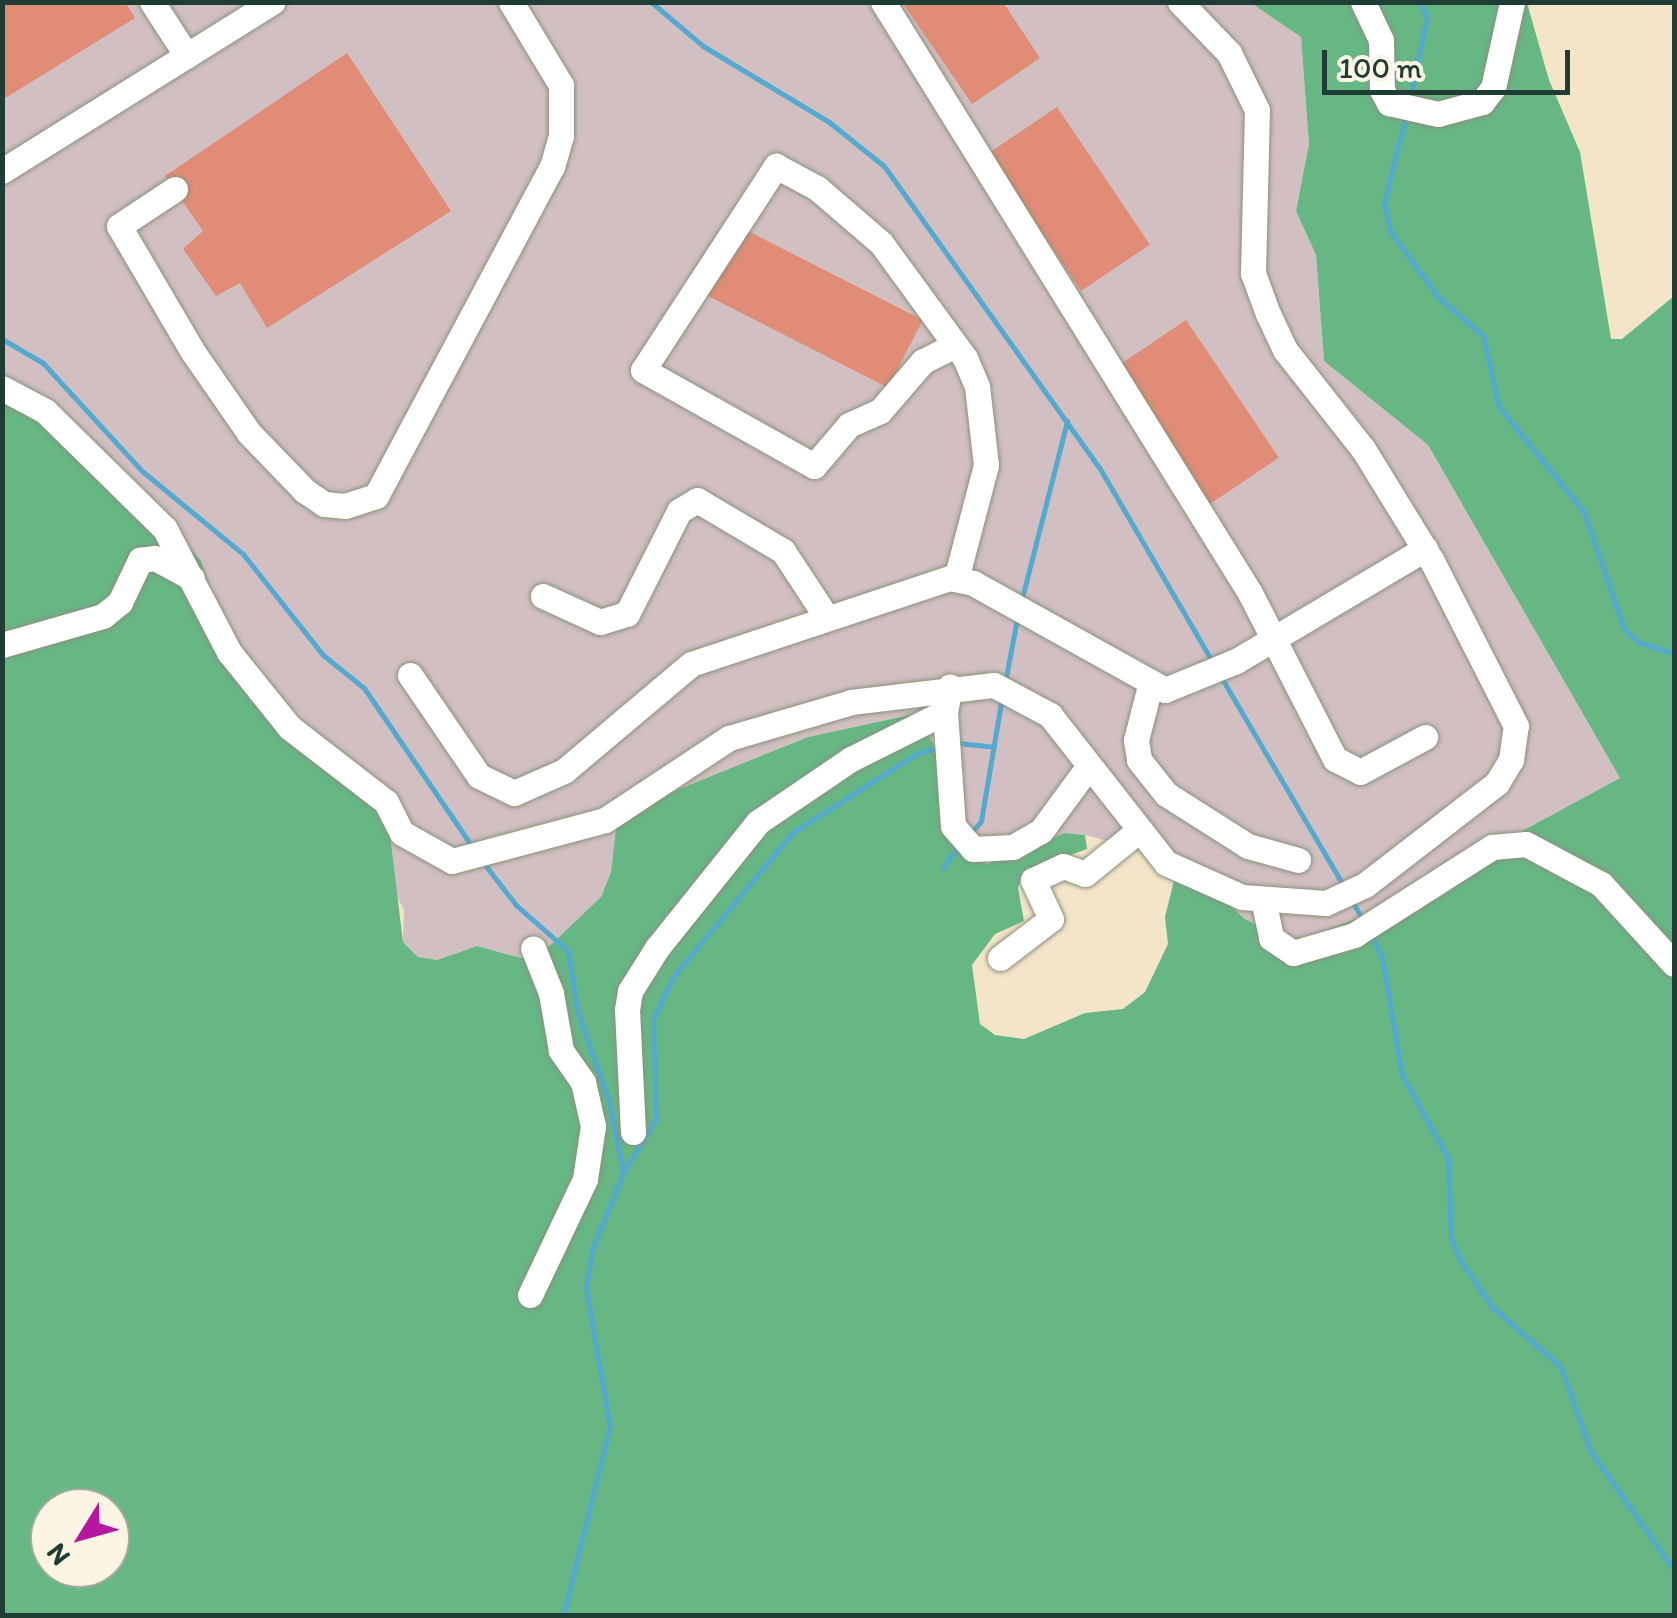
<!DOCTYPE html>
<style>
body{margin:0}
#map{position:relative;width:1677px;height:1618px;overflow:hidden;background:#f4e5c9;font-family:Itim,sans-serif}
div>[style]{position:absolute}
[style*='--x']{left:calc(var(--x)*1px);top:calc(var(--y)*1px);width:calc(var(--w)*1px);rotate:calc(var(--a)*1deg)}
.industrial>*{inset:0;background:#d2bfc1}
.forest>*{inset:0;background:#66b784}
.stream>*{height:5px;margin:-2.5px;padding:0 2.5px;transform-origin:2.5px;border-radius:2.5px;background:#54a9d0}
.building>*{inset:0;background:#e18c77;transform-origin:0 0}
.roads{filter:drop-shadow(0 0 2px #8a917e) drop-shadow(0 0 2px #8a917e)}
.minor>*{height:25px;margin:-12.5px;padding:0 12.5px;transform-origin:12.5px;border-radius:12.5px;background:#fff}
span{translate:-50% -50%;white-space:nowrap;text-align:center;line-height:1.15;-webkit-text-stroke:8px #fcf5e5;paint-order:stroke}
.frame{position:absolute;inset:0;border:5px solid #1f3d34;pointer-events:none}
.north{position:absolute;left:30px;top:1488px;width:100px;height:100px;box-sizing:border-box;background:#fcf5e5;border:2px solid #a4ab9e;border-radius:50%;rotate:233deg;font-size:28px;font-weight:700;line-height:40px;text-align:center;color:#1f3d34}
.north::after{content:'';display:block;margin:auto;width:35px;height:45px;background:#b5179e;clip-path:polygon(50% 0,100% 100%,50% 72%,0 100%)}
.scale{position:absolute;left:1322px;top:50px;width:248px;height:45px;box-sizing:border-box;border:5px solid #1f3d34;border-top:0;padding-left:12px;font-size:30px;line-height:35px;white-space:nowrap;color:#1f3d34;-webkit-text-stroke:8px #fcf5e5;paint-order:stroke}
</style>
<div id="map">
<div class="industrial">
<i style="clip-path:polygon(3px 3px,1251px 3px,1301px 37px,1309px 144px,1296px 211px,1316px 255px,1324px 361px,1428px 445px,1620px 778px,1373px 912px,1308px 937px,1282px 939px,1245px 919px,1179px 860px,1085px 835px,1065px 833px,987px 864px,964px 853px,919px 713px,808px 737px,642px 804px,616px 828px,611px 872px,601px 897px,541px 954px,521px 958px,477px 946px,437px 960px,418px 957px,403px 942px,404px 910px,317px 737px,3px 383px)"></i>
</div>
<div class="forest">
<i style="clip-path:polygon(evenodd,1251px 3px,1527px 3px,1549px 80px,1580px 152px,1611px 339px,1622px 339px,1674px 296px,1674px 1615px,3px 1616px,3px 383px,165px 520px,201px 561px,220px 617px,261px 679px,388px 819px,403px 942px,418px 957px,437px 960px,477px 946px,521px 958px,541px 954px,601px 897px,611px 872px,616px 828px,642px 804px,808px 737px,919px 713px,937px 753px,964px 853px,987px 864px,1065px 833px,1085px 835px,1087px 849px,1023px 872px,1018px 888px,1024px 921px,995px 934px,972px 965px,980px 1024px,995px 1035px,1024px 1039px,1085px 1013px,1123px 1009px,1145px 992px,1168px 944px,1165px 917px,1179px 860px,1245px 919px,1282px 939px,1308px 937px,1373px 912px,1620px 778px,1428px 445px,1324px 361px,1316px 255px,1296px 211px,1309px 144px,1301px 37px,1251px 3px,50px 1508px,110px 1508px,110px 1568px,50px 1568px,50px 1508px)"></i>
</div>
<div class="stream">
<i style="--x:651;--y:2;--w:68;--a:40.2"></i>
<i style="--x:703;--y:46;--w:147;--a:31.1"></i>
<i style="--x:829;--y:122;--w:70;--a:38.7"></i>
<i style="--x:884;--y:166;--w:370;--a:54.5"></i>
<i style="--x:1099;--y:467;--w:227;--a:59.8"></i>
<i style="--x:1409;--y:100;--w:84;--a:-77.6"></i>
<i style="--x:1427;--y:18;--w:17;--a:-111"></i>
<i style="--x:1406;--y:115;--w:91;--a:104"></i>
<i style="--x:1384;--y:203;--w:29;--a:78"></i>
<i style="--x:1390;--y:231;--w:80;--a:54.1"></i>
<i style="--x:1437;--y:296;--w:61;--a:41"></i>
<i style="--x:1483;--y:336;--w:73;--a:77.3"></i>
<i style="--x:1499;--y:407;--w:135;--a:51"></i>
<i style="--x:1584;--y:512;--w:124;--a:71.1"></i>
<i style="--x:1624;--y:629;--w:19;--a:43"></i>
<i style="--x:1638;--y:642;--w:38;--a:18"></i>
<i style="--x:2;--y:339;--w:48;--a:30.3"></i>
<i style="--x:43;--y:363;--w:147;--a:47.5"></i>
<i style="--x:142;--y:471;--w:131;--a:39.4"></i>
<i style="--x:243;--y:554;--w:129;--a:51.6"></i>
<i style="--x:323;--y:655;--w:53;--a:38.8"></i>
<i style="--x:364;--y:688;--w:194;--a:55.7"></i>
<i style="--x:1022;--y:598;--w:183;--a:-75.7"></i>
<i style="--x:1221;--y:677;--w:243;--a:59.6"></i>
<i style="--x:1005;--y:682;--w:64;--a:-79.2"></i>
<i style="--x:958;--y:743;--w:36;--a:6"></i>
<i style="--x:969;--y:835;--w:18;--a:-49"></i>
<i style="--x:981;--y:821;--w:126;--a:-80.4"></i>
<i style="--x:482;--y:861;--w:56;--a:52.3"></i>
<i style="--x:516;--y:905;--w:69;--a:41.5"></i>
<i style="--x:568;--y:951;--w:60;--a:81.3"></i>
<i style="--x:577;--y:1010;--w:96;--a:70.6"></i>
<i style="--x:609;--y:1101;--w:73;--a:79"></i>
<i style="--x:623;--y:1173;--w:83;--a:111.9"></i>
<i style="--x:592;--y:1250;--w:39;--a:99"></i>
<i style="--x:586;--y:1289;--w:139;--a:80.1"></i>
<i style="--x:610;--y:1426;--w:196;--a:103.9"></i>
<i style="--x:943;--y:868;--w:27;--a:-56"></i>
<i style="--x:1352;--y:901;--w:24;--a:60"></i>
<i style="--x:1372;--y:936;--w:23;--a:65"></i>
<i style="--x:1382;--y:957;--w:120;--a:80.4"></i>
<i style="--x:1402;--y:1075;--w:95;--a:61"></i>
<i style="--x:1448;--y:1158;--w:80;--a:87.9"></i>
<i style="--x:1451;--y:1238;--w:25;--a:67"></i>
<i style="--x:1461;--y:1261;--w:55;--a:56"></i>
<i style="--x:1492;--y:1307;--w:91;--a:41"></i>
<i style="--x:1561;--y:1367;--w:90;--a:70.6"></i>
<i style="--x:1591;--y:1452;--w:144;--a:54.9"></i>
<i style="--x:623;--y:1173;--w:63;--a:-58.6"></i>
<i style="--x:656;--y:1119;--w:99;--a:-91.7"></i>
<i style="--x:653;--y:1020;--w:47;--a:-65.1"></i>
<i style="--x:673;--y:977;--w:187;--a:-50.4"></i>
<i style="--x:792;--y:833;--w:147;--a:-32.5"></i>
<i style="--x:916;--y:754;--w:22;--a:-16"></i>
</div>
<div class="building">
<i style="clip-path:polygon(2px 2px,125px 2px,135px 18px,2px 100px)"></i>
<i style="clip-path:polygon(902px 2px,1003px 2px,1040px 58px,972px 104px)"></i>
<i style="clip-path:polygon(347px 53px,451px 211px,267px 328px,240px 283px,216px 296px,183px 249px,203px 231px,165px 176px)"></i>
<i style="left:1057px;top:107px;width:166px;height:83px;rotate:56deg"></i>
<i style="left:740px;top:227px;width:205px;height:76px;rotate:27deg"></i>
<i style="left:1186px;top:320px;width:166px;height:83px;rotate:56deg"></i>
</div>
<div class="roads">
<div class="minor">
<i style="--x:152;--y:2;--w:64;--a:57.1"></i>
<i style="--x:883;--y:2;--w:696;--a:58.16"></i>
<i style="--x:1250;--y:593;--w:186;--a:62.9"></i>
<i style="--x:1335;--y:759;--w:28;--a:27"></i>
<i style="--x:1360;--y:772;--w:74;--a:-28.3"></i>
<i style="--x:1363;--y:2;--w:42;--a:64.7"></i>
<i style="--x:1381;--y:40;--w:50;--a:88.9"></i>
<i style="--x:1382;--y:90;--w:15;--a:62"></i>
<i style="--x:1389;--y:103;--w:50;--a:12.7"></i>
<i style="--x:1438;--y:114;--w:46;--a:-15.3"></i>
<i style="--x:1482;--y:102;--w:18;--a:-52"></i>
<i style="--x:1493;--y:88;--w:88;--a:-77.5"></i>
<i style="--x:2;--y:171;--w:319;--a:-32"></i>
<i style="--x:175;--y:189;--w:67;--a:146.5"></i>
<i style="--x:119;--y:226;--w:146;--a:59.6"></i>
<i style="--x:193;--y:352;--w:98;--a:55.3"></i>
<i style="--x:249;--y:433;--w:81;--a:46"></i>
<i style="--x:305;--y:491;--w:23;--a:34"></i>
<i style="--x:324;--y:504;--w:21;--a:5"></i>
<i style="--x:345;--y:506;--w:33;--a:-18"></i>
<i style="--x:376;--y:496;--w:373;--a:-61.9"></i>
<i style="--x:552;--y:167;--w:32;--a:-74"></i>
<i style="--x:561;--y:136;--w:51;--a:-90"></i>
<i style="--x:561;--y:85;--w:97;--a:-121.1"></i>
<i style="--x:955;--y:345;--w:36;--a:153"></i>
<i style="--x:923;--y:361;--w:66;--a:130.7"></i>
<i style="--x:880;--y:411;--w:34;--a:156"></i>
<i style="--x:849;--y:425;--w:54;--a:130.5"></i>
<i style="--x:814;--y:466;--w:196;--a:-150.7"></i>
<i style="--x:643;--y:370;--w:244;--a:-56.9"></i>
<i style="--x:776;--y:166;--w:47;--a:28.2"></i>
<i style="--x:817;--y:188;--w:84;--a:40.7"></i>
<i style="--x:881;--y:243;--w:142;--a:53.9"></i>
<i style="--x:965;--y:358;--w:30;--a:67"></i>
<i style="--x:977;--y:386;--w:80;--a:83.5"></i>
<i style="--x:986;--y:465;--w:118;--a:104.7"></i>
<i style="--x:2;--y:388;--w:49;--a:28.1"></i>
<i style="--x:45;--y:411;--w:168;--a:44.5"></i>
<i style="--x:165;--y:529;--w:139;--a:62.5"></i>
<i style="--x:229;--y:652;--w:96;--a:51.3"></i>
<i style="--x:289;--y:727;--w:123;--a:37.7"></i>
<i style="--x:386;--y:802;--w:35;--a:63"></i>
<i style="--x:402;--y:833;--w:57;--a:29.2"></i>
<i style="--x:452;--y:861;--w:158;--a:-15"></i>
<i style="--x:605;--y:820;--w:149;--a:-33.5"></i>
<i style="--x:729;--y:738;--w:127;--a:-16.4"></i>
<i style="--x:851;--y:702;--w:144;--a:-6.8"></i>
<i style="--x:994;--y:685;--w:64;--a:28.2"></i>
<i style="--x:1050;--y:715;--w:188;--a:51.9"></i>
<i style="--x:1166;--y:863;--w:83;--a:24.1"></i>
<i style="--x:1242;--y:897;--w:84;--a:4.1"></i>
<i style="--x:1326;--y:903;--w:43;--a:-24.8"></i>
<i style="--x:1365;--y:885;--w:167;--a:-37.7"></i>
<i style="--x:1497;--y:783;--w:27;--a:-59"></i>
<i style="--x:1511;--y:760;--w:34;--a:-82"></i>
<i style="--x:1516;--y:726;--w:185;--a:-117"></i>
<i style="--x:1432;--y:561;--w:132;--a:-121.6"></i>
<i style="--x:1363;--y:449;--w:126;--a:-128.2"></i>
<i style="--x:1285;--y:350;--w:40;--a:-115"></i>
<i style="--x:1268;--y:314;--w:44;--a:-110.1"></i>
<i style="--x:1253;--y:273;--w:163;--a:-88.6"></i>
<i style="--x:1257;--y:110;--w:64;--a:-116.2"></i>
<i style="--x:1229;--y:53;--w:71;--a:-133.9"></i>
<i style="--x:543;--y:596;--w:63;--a:24.5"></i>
<i style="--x:600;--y:622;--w:28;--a:-17"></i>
<i style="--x:627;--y:614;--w:115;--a:-63.2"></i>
<i style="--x:679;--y:511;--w:21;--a:-31"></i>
<i style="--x:697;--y:500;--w:100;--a:30.7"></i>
<i style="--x:783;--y:551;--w:80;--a:56.7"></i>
<i style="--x:2;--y:645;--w:105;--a:-16"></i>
<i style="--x:103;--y:616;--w:22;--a:-39"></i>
<i style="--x:120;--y:602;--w:47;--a:-64.5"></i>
<i style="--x:140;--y:560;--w:15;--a:-8"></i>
<i style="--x:155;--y:558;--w:42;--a:28.4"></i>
<i style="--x:410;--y:675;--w:122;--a:55.7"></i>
<i style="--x:479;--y:776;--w:39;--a:26"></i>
<i style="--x:514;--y:793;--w:55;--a:-23.7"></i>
<i style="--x:564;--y:771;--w:166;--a:-40.1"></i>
<i style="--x:691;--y:664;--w:273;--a:-18.4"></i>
<i style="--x:950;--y:578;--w:24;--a:12"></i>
<i style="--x:973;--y:583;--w:220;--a:29.1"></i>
<i style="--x:1165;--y:690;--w:77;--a:-22.2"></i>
<i style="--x:1236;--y:661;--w:220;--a:-30.7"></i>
<i style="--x:1151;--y:682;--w:60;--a:104.5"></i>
<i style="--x:1136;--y:740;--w:20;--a:81"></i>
<i style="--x:1139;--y:760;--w:43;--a:51.5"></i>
<i style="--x:1166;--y:794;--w:97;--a:32.4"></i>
<i style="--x:1248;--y:846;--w:52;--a:15.6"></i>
<i style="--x:945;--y:712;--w:114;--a:86"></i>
<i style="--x:953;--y:826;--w:30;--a:49"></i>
<i style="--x:973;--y:849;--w:40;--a:-2.9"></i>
<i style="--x:1013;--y:847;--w:32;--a:-30"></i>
<i style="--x:1041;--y:831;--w:79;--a:-53.7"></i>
<i style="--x:1263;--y:899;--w:40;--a:78"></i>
<i style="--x:1271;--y:938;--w:27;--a:34"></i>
<i style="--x:1293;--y:953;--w:64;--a:-16.4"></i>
<i style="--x:1354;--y:935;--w:164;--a:-32.5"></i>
<i style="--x:1492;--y:847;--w:34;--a:-5"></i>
<i style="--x:1526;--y:844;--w:85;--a:28.1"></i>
<i style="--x:1601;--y:884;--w:108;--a:47.6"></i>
<i style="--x:1000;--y:958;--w:64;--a:-37.4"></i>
<i style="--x:1051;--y:919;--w:43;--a:-114.8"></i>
<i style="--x:1033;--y:880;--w:33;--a:-25"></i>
<i style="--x:1063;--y:866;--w:23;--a:20"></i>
<i style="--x:1085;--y:874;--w:68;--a:-39.1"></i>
<i style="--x:633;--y:1132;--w:122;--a:-92.8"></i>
<i style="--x:627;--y:1010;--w:19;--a:-81"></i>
<i style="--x:630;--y:991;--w:51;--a:-57.9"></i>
<i style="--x:657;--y:948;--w:161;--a:-51.3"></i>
<i style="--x:758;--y:822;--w:112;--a:-34.1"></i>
<i style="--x:851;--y:759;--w:105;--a:-26.6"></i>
<i style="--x:945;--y:712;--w:26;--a:-79"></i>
<i style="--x:530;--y:1295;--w:128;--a:-64.6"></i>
<i style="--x:585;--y:1179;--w:54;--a:-81.4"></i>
<i style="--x:593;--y:1126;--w:45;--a:-102.8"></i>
<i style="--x:583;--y:1082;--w:39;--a:-125"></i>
<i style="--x:561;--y:1050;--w:58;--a:-100"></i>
<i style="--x:551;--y:993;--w:48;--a:-111.8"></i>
</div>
</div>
<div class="frame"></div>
<div class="north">N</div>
<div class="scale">100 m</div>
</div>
